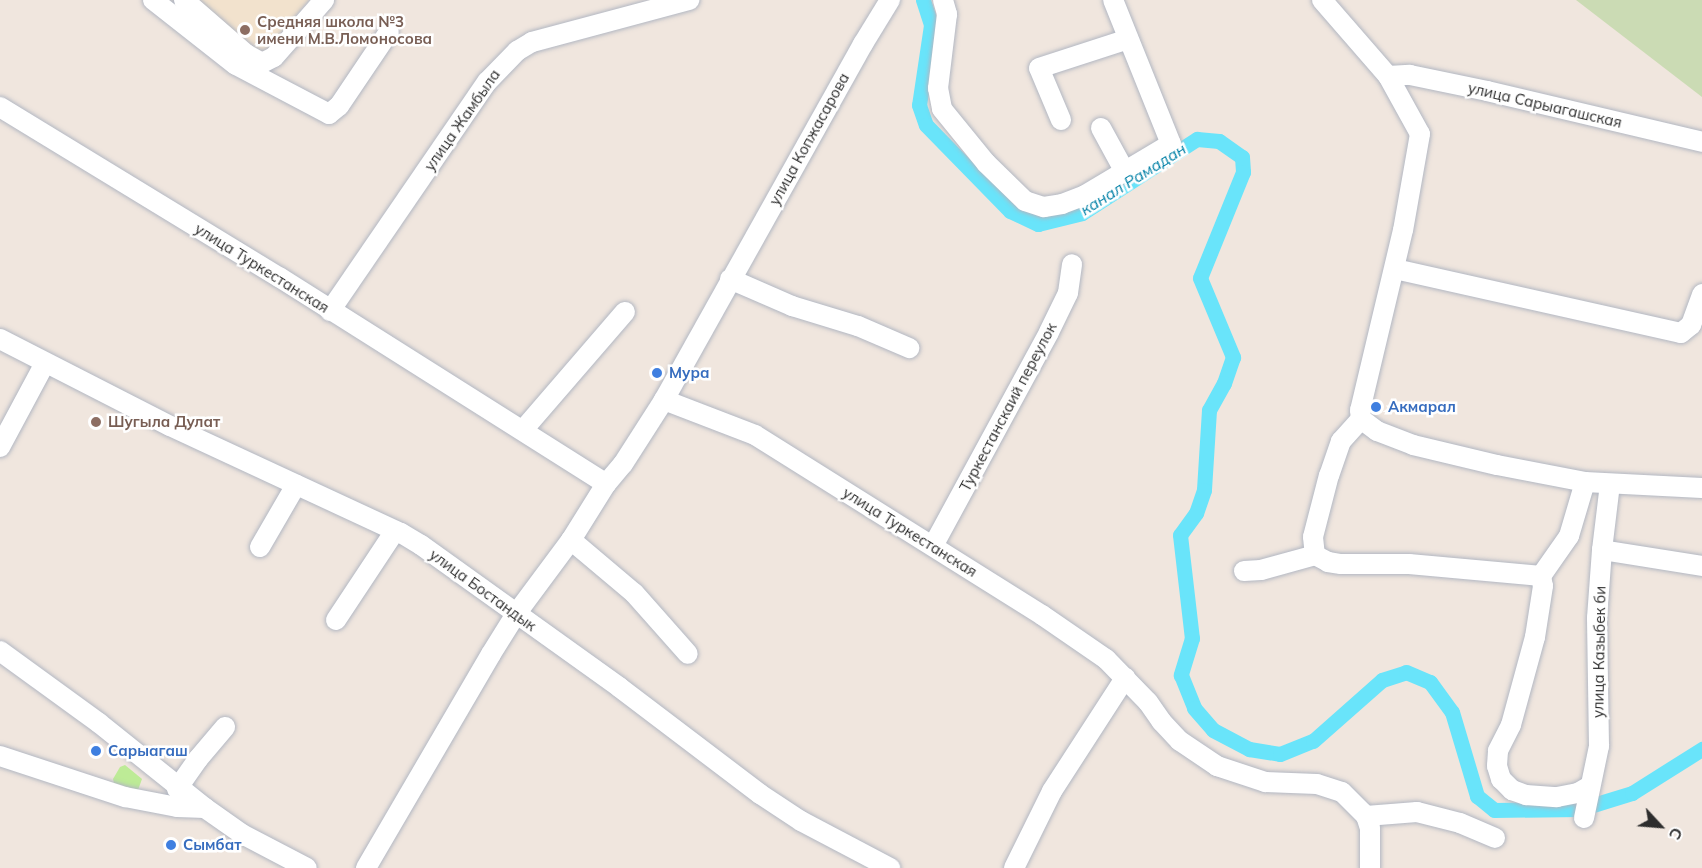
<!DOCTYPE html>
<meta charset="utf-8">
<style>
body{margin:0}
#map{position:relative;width:1702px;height:868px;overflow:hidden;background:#f0e6de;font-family:Mulish,sans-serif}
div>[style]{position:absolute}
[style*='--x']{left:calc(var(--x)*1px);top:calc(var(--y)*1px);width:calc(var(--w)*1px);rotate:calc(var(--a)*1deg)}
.education>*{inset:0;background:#f2e2cd}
.green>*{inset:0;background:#bdeb96}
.cemetery>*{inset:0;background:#cbdbb4}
.canal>*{height:15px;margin:-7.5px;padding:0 7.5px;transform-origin:7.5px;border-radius:7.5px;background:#69e4fa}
.roads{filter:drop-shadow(0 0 2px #b2b7c2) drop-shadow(0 0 2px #b2b7c2)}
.minor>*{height:20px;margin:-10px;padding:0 10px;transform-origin:10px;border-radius:10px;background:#fff}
.dots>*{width:16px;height:16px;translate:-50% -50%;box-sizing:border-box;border:3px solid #fff;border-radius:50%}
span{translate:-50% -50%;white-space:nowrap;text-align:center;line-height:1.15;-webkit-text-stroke:5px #fff;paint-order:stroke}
.education-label{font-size:15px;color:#785e54;font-weight:700}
.left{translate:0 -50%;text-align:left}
.street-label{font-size:15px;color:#2d2d2d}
.shop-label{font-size:15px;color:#366cbe;font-weight:700}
.water-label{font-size:16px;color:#0180a6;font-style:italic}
.north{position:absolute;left:1630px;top:796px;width:60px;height:60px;-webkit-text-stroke:4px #fff;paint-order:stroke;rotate:116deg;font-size:16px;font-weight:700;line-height:24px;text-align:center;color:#2d2d2d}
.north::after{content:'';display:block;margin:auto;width:21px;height:27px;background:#2d2d2d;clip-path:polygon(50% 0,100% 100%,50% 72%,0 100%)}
</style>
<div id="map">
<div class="education">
<i style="clip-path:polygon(171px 0,309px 0,254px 64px,243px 60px)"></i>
</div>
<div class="green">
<i style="clip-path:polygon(125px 765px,142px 779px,138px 790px,114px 783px,113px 779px,120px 767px)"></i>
</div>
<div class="cemetery">
<i style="clip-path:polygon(1576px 0,1702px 0,1702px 97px)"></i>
</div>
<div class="canal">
<i style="--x:923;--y:0;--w:26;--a:72"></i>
<i style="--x:931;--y:25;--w:81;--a:98.5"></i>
<i style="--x:919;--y:105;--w:21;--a:71"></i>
<i style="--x:926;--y:125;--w:120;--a:45.7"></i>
<i style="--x:1010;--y:211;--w:31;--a:25"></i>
<i style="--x:1038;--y:224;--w:45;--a:-14"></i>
<i style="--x:1082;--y:213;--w:137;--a:-32.8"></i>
<i style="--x:1197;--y:139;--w:22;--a:5"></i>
<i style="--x:1219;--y:141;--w:28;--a:35"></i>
<i style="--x:1242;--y:157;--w:15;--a:86"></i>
<i style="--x:1243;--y:172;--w:114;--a:112.1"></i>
<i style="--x:1200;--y:278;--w:86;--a:67.3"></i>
<i style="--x:1233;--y:357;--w:28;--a:109"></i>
<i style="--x:1224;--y:383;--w:31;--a:119"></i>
<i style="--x:1209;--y:410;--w:80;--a:93.6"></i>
<i style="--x:1204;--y:490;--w:24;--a:109"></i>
<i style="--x:1196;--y:513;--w:27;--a:126"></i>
<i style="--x:1180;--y:535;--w:104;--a:83.4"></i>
<i style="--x:1192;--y:638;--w:39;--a:107"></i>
<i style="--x:1181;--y:675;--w:35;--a:68"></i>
<i style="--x:1194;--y:708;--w:29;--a:49"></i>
<i style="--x:1213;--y:730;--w:41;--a:27.8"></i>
<i style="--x:1249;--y:749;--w:31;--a:9"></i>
<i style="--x:1280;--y:754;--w:35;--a:-22"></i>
<i style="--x:1313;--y:741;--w:92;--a:-41.5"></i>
<i style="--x:1382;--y:680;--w:25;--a:-18"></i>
<i style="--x:1406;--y:672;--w:26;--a:23"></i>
<i style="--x:1430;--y:682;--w:37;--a:54"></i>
<i style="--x:1452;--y:712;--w:88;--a:73.4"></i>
<i style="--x:1477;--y:796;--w:22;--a:39"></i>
<i style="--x:1494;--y:810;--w:86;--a:-0.7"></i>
<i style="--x:1580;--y:809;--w:54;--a:-17.1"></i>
<i style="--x:1632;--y:793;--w:83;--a:-32.2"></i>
</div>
<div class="roads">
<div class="minor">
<i style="--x:153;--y:0;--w:105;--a:38.1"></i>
<i style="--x:236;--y:65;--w:105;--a:27.8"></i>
<i style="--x:329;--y:114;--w:13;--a:-39"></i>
<i style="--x:339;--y:106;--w:89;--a:-56"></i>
<i style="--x:184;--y:0;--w:82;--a:41.1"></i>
<i style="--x:246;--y:54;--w:18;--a:29"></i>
<i style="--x:262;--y:63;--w:13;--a:-27"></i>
<i style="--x:274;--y:57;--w:76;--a:-48.7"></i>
<i style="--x:943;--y:0;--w:15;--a:74"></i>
<i style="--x:947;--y:14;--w:75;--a:96.9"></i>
<i style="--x:938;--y:88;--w:21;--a:79"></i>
<i style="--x:942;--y:109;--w:70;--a:50.8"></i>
<i style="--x:986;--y:163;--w:54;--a:44.3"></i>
<i style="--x:1025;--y:201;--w:20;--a:18"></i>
<i style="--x:1044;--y:207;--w:18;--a:-9"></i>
<i style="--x:1062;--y:204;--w:25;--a:-21"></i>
<i style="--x:1085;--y:195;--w:100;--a:-30.7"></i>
<i style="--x:1171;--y:144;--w:155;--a:-111.9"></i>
<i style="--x:1322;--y:0;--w:101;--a:49"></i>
<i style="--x:1388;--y:76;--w:66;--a:61.1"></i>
<i style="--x:1420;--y:134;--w:97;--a:100"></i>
<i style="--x:1403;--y:230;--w:185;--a:103.4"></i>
<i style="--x:1360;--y:410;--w:9;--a:84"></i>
<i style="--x:1361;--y:419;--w:20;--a:37"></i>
<i style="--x:1377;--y:431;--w:39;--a:21"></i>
<i style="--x:1413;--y:445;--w:86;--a:13.4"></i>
<i style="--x:1497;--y:465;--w:90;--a:10.9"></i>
<i style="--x:1585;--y:482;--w:117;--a:2.9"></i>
<i style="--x:1388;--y:76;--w:22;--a:-3"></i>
<i style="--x:1410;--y:75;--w:79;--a:11.7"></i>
<i style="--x:1487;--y:91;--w:221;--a:13.3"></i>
<i style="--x:0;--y:107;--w:327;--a:31.4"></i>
<i style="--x:279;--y:277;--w:387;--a:32.3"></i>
<i style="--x:1061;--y:120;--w:56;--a:-112.9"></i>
<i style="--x:1039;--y:68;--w:94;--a:-18"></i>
<i style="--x:1101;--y:128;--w:50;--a:61.4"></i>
<i style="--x:1395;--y:269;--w:293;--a:12.6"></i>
<i style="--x:1681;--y:333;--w:13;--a:-39"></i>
<i style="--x:1691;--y:325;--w:33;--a:-70"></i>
<i style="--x:730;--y:279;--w:68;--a:23.5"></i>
<i style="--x:792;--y:306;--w:69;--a:16.9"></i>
<i style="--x:858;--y:326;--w:56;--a:23.3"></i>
<i style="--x:330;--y:311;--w:278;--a:-55.6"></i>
<i style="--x:487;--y:82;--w:43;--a:-45.9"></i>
<i style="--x:517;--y:51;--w:17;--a:-31"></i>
<i style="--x:532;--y:42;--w:163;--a:-15"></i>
<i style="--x:0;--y:339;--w:191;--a:27.1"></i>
<i style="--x:170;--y:426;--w:255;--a:24.9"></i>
<i style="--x:401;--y:533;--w:23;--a:31"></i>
<i style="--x:421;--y:545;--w:244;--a:35.6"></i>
<i style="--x:619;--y:687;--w:177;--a:37.2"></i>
<i style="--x:760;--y:794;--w:49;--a:33.4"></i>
<i style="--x:801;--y:821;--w:101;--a:27.8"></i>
<i style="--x:664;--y:400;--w:97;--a:21"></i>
<i style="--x:755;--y:435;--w:339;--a:32.1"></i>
<i style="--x:1042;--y:615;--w:78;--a:34.5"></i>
<i style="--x:1106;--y:659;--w:60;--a:45.7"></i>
<i style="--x:1148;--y:702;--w:24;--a:55"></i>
<i style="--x:1162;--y:722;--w:26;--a:47"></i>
<i style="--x:1180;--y:741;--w:45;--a:34"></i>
<i style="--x:1217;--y:766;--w:51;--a:18.4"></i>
<i style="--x:1265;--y:782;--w:52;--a:2.2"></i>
<i style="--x:1317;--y:784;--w:26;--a:18"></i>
<i style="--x:1342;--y:792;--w:34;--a:45"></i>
<i style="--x:1366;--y:816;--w:13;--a:72"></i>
<i style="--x:1370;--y:828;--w:40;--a:90"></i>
<i style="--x:1361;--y:419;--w:30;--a:132"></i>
<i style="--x:1341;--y:441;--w:36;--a:109"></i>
<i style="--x:1329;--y:475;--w:64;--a:104.5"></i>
<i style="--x:1313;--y:537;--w:18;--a:84"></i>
<i style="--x:1315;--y:555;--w:15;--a:28"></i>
<i style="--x:1328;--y:562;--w:13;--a:9"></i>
<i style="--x:1341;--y:564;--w:68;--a:0"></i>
<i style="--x:1409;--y:564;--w:133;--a:5.2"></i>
<i style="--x:523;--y:430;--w:156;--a:-49.2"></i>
<i style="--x:0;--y:447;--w:95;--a:-61.8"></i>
<i style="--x:571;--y:540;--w:82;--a:40.1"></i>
<i style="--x:634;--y:593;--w:81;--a:48.5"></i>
<i style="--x:933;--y:546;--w:243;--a:-61.5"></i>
<i style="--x:1049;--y:332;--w:43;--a:-64"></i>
<i style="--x:1068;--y:293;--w:29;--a:-82"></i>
<i style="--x:260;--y:547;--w:72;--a:-59.9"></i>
<i style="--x:1602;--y:550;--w:101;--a:9.1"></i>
<i style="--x:1244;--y:571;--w:17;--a:-3"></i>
<i style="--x:1261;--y:570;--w:56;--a:-15.5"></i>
<i style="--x:1541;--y:576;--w:10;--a:79"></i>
<i style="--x:1543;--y:586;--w:52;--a:98.9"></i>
<i style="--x:1535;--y:637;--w:91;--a:105.3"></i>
<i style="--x:1511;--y:725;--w:29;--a:117"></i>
<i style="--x:1498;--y:751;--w:15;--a:94"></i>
<i style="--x:1497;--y:766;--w:14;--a:73"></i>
<i style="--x:1501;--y:779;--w:16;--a:45"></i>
<i style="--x:1512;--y:790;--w:15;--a:20"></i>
<i style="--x:1526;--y:795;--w:31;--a:4"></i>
<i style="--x:1557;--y:797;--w:21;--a:-11"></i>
<i style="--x:1578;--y:793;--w:14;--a:-30"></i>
<i style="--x:1541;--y:576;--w:49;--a:-55"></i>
<i style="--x:1569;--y:536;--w:56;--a:-73.5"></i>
<i style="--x:336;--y:620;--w:107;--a:-56.5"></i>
<i style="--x:0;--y:651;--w:122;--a:36"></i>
<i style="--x:99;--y:723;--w:136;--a:38.7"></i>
<i style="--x:205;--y:808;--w:45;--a:35.1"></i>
<i style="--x:242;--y:834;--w:73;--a:27.6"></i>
<i style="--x:0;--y:756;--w:132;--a:18.2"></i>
<i style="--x:125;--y:797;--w:53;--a:10.9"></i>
<i style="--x:177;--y:807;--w:28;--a:2"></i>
<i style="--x:177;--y:789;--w:37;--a:-55"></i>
<i style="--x:198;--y:759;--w:42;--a:-49.8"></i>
<i style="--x:1366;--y:816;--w:51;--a:-4.5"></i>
<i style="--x:1417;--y:812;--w:44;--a:14.3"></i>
<i style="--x:1460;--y:823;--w:38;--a:23"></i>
<i style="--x:1584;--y:818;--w:74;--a:-78.2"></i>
<i style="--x:1599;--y:746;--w:128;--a:-90.9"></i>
<i style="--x:1597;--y:618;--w:68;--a:-85.8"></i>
<i style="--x:1602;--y:550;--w:66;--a:-83.1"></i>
<i style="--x:366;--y:868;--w:248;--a:-59.7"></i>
<i style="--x:491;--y:654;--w:47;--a:-58"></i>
<i style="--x:516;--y:614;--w:92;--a:-53.4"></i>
<i style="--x:571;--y:540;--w:66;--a:-58"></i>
<i style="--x:606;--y:484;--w:26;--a:-50"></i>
<i style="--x:623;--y:464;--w:76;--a:-57.4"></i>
<i style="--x:664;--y:400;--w:408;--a:-60.8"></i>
<i style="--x:863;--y:44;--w:52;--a:-58.5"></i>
<i style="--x:1014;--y:868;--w:86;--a:-63.7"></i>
<i style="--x:1052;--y:791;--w:135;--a:-57.1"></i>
</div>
</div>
<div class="dots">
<i style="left:245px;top:30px;background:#8d6e63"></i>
<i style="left:657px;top:373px;background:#3f7fe0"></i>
<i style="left:1376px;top:407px;background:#3f7fe0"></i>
<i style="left:96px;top:422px;background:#8d6e63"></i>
<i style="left:96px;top:751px;background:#3f7fe0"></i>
<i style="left:171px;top:845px;background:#3f7fe0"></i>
</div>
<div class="education-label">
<span class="left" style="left:257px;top:30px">Средняя школа №3<br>имени М.В.Ломоносова</span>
<span class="left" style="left:108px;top:422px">Шугыла Дулат</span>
</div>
<div class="street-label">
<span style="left:1545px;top:105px;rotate:13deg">улица Сарыагашская</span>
<span style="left:462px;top:120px;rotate:-55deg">улица Жамбыла</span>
<span style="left:809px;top:139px;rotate:-61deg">улица Копжасарова</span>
<span style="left:262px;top:268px;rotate:32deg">улица Туркестанская</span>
<span style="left:1008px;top:407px;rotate:-62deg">Туркестанскаий переулок</span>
<span style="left:910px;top:532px;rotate:32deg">улица Туркестанская</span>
<span style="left:483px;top:590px;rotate:36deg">улица Бостандык</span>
<span style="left:1599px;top:652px;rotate:-89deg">улица Казыбек би</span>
</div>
<div class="shop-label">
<span class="left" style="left:669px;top:373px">Мура</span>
<span class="left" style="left:1388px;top:407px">Акмарал</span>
<span class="left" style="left:108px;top:751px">Сарыагаш</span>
<span class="left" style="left:183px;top:845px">Сымбат</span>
</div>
<div class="water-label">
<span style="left:1133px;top:179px;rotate:-32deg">канал Рамадан</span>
</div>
<div class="north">С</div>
</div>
